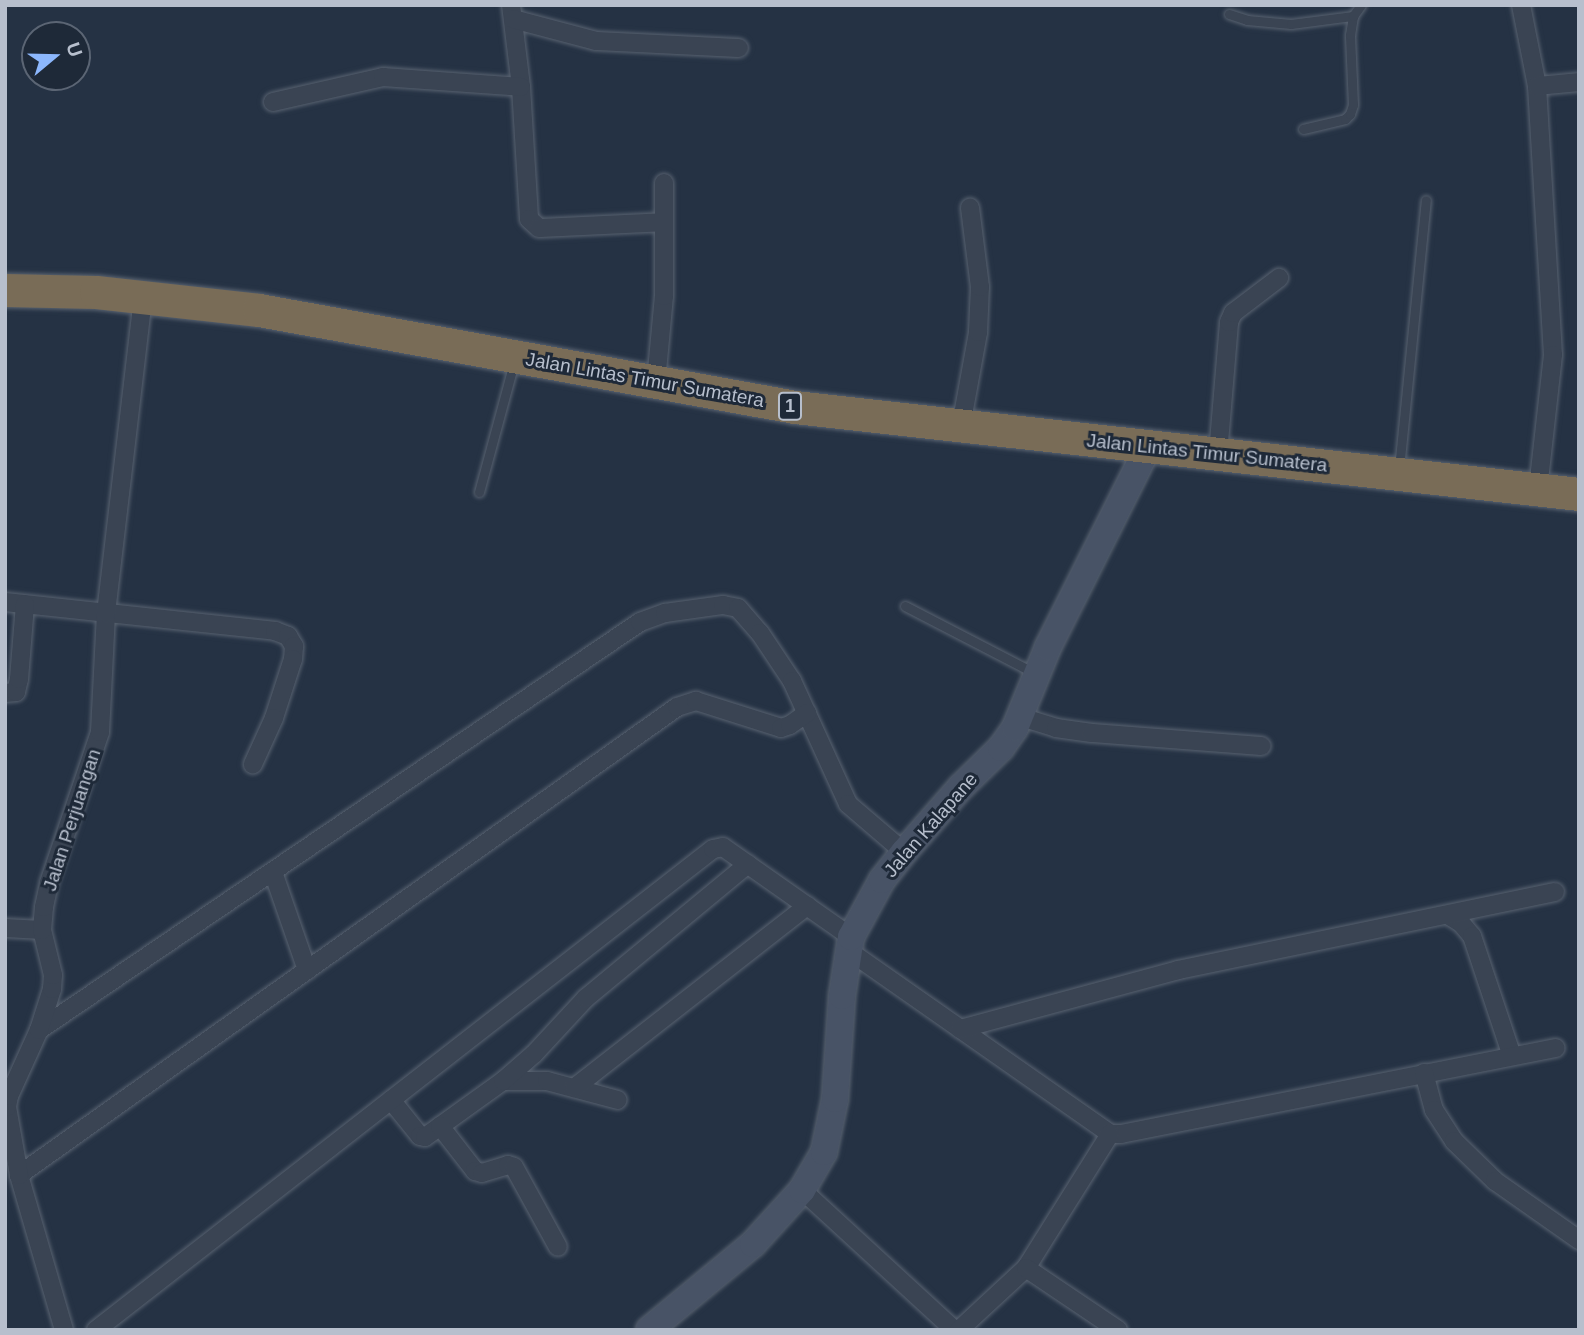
<!DOCTYPE html>
<style>
body{margin:0}
#map{position:relative;width:1584px;height:1335px;overflow:hidden;background:#253244;font-family:Arial,sans-serif}
div>[style]{position:absolute}
[style*='--x']{left:calc(var(--x)*1px);top:calc(var(--y)*1px);width:calc(var(--w)*1px);rotate:calc(var(--a)*1deg)}
.roads{filter:drop-shadow(0 0 2px #586270) drop-shadow(0 0 2px #586270)}
.lane>*{height:9px;margin:-4.5px;padding:0 4.5px;transform-origin:4.5px;border-radius:4.5px;background:#3a4453}
.street>*{height:18px;margin:-9px;padding:0 9px;transform-origin:9px;border-radius:9px;background:#3a4453}
.secondary>*{height:26px;margin:-13px;padding:0 13px;transform-origin:13px;border-radius:13px;background:#485366}
.highway>*{height:33px;margin:-16.5px;padding:0 16.5px;transform-origin:16.5px;border-radius:16.5px;background:#796c57}
span{translate:-50% -50%;white-space:nowrap;text-align:center;line-height:1.15;-webkit-text-stroke:6px #1e2938;paint-order:stroke}
.shield-label span{padding:2px 5px;background:#1e2938;border:2px solid;border-radius:5px;-webkit-text-stroke-width:0}
.shield-label{font-size:18px;color:#b7bfcd;font-weight:700}
.street-label{font-size:19px;color:#b7bfcd}
.frame{position:absolute;inset:0;border:7px solid #b7bfcd;pointer-events:none}
.north{position:absolute;left:21px;top:21px;width:70px;height:70px;box-sizing:border-box;background:#1e2938;border:2px solid #5b6574;border-radius:50%;rotate:71deg;font-size:19px;font-weight:700;line-height:28px;text-align:center;color:#b7bfcd}
.north::after{content:'';display:block;margin:auto;width:24px;height:32px;background:#8cb7fd;clip-path:polygon(50% 0,100% 100%,50% 72%,0 100%)}
</style>
<div id="map">
<div class="roads">
<div class="lane">
<i style="--x:1229;--y:14;--w:19;--a:18"></i>
<i style="--x:1247;--y:20;--w:44;--a:5.2"></i>
<i style="--x:1291;--y:24;--w:63;--a:-7.4"></i>
<i style="--x:1303;--y:129;--w:43;--a:-13.4"></i>
<i style="--x:1345;--y:119;--w:7;--a:-45"></i>
<i style="--x:1350;--y:114;--w:9;--a:-72"></i>
<i style="--x:1353;--y:105;--w:70;--a:-92.5"></i>
<i style="--x:1350;--y:35;--w:19;--a:-81"></i>
<i style="--x:1353;--y:16;--w:14;--a:-54"></i>
<i style="--x:1399;--y:469;--w:270;--a:-84.3"></i>
<i style="--x:479;--y:492;--w:135;--a:-74.9"></i>
<i style="--x:905;--y:606;--w:148;--a:27.4"></i>
</div>
<div class="street">
<i style="--x:511;--y:5;--w:83;--a:83"></i>
<i style="--x:521;--y:87;--w:132;--a:86.5"></i>
<i style="--x:529;--y:219;--w:13;--a:42"></i>
<i style="--x:539;--y:228;--w:125;--a:-2.7"></i>
<i style="--x:1521;--y:5;--w:83;--a:78.8"></i>
<i style="--x:1537;--y:86;--w:269;--a:86.6"></i>
<i style="--x:1553;--y:355;--w:135;--a:96.4"></i>
<i style="--x:513;--y:19;--w:86;--a:14.8"></i>
<i style="--x:596;--y:41;--w:143;--a:2.8"></i>
<i style="--x:1537;--y:86;--w:42;--a:-5.4"></i>
<i style="--x:273;--y:102;--w:113;--a:-12.8"></i>
<i style="--x:383;--y:77;--w:138;--a:4.1"></i>
<i style="--x:656;--y:382;--w:86;--a:-84.7"></i>
<i style="--x:664;--y:296;--w:113;--a:-90"></i>
<i style="--x:961;--y:426;--w:96;--a:-79.7"></i>
<i style="--x:978;--y:332;--w:45;--a:-87.5"></i>
<i style="--x:980;--y:287;--w:80;--a:-97.2"></i>
<i style="--x:1218;--y:454;--w:132;--a:-85.2"></i>
<i style="--x:1229;--y:322;--w:10;--a:-66"></i>
<i style="--x:1233;--y:313;--w:58;--a:-37.3"></i>
<i style="--x:5;--y:602;--w:272;--a:6.1"></i>
<i style="--x:275;--y:631;--w:14;--a:21"></i>
<i style="--x:288;--y:636;--w:12;--a:59"></i>
<i style="--x:294;--y:646;--w:13;--a:94"></i>
<i style="--x:293;--y:659;--w:62;--a:107.9"></i>
<i style="--x:274;--y:718;--w:51;--a:114.5"></i>
<i style="--x:5;--y:693;--w:11;--a:-5"></i>
<i style="--x:16;--y:692;--w:13;--a:-77"></i>
<i style="--x:19;--y:679;--w:75;--a:-85.4"></i>
<i style="--x:1021;--y:717;--w:37;--a:17"></i>
<i style="--x:1056;--y:728;--w:36;--a:8"></i>
<i style="--x:1092;--y:733;--w:170;--a:4.4"></i>
<i style="--x:273;--y:872;--w:104;--a:70.9"></i>
<i style="--x:1448;--y:915;--w:15;--a:32"></i>
<i style="--x:1461;--y:923;--w:17;--a:50"></i>
<i style="--x:1472;--y:936;--w:126;--a:71.6"></i>
<i style="--x:5;--y:928;--w:37;--a:3"></i>
<i style="--x:849;--y:951;--w:319;--a:35"></i>
<i style="--x:1110;--y:1134;--w:11;--a:0"></i>
<i style="--x:1121;--y:1134;--w:443;--a:-11.2"></i>
<i style="--x:960;--y:1029;--w:226;--a:-15.1"></i>
<i style="--x:1178;--y:970;--w:385;--a:-11.7"></i>
<i style="--x:39;--y:1030;--w:726;--a:-34.17"></i>
<i style="--x:640;--y:622;--w:27;--a:-20"></i>
<i style="--x:665;--y:613;--w:59;--a:-7.9"></i>
<i style="--x:723;--y:605;--w:15;--a:11"></i>
<i style="--x:738;--y:608;--w:33;--a:49"></i>
<i style="--x:760;--y:633;--w:58;--a:56.3"></i>
<i style="--x:792;--y:681;--w:135;--a:65.5"></i>
<i style="--x:848;--y:804;--w:74;--a:40.6"></i>
<i style="--x:1424;--y:1073;--w:38;--a:75"></i>
<i style="--x:1434;--y:1110;--w:37;--a:57"></i>
<i style="--x:1454;--y:1141;--w:57;--a:44.3"></i>
<i style="--x:1495;--y:1181;--w:103;--a:35.1"></i>
<i style="--x:503;--y:1081;--w:44;--a:0"></i>
<i style="--x:547;--y:1081;--w:73;--a:15"></i>
<i style="--x:574;--y:1088;--w:296;--a:-38"></i>
<i style="--x:391;--y:1100;--w:46;--a:51.1"></i>
<i style="--x:420;--y:1136;--w:5;--a:11"></i>
<i style="--x:425;--y:1137;--w:96;--a:-35.7"></i>
<i style="--x:503;--y:1081;--w:41;--a:-41.1"></i>
<i style="--x:534;--y:1054;--w:76;--a:-47.1"></i>
<i style="--x:586;--y:998;--w:210;--a:-39.6"></i>
<i style="--x:440;--y:1126;--w:57;--a:52.1"></i>
<i style="--x:475;--y:1171;--w:7;--a:16"></i>
<i style="--x:482;--y:1173;--w:27;--a:-17"></i>
<i style="--x:508;--y:1165;--w:6;--a:18"></i>
<i style="--x:514;--y:1167;--w:91;--a:61.2"></i>
<i style="--x:19;--y:1175;--w:807;--a:-35.42"></i>
<i style="--x:677;--y:707;--w:20;--a:-18"></i>
<i style="--x:696;--y:701;--w:89;--a:17.6"></i>
<i style="--x:781;--y:728;--w:9;--a:-18"></i>
<i style="--x:790;--y:725;--w:21;--a:-35"></i>
<i style="--x:802;--y:1190;--w:207;--a:42.6"></i>
<i style="--x:1026;--y:1268;--w:158;--a:-57.9"></i>
<i style="--x:64;--y:1330;--w:161;--a:-106.2"></i>
<i style="--x:19;--y:1175;--w:69;--a:-100"></i>
<i style="--x:7;--y:1107;--w:11;--a:-80"></i>
<i style="--x:9;--y:1096;--w:72;--a:-65.6"></i>
<i style="--x:39;--y:1030;--w:43;--a:-72.4"></i>
<i style="--x:52;--y:989;--w:14;--a:-86"></i>
<i style="--x:53;--y:975;--w:46;--a:-103.7"></i>
<i style="--x:42;--y:930;--w:23;--a:-85"></i>
<i style="--x:44;--y:907;--w:25;--a:-78"></i>
<i style="--x:49;--y:883;--w:159;--a:-71.3"></i>
<i style="--x:100;--y:732;--w:119;--a:-87.1"></i>
<i style="--x:106;--y:613;--w:319;--a:-83.3"></i>
<i style="--x:96;--y:1330;--w:782;--a:-37.94"></i>
<i style="--x:713;--y:849;--w:10;--a:-11"></i>
<i style="--x:723;--y:847;--w:156;--a:35.1"></i>
<i style="--x:959;--y:1330;--w:91;--a:-42.8"></i>
<i style="--x:1026;--y:1268;--w:111;--a:34"></i>
</div>
<div class="secondary">
<i style="--x:649;--y:1330;--w:135;--a:-39.6"></i>
<i style="--x:753;--y:1244;--w:73;--a:-47.8"></i>
<i style="--x:802;--y:1190;--w:44;--a:-59.9"></i>
<i style="--x:824;--y:1152;--w:54;--a:-78.3"></i>
<i style="--x:835;--y:1099;--w:103;--a:-86.1"></i>
<i style="--x:842;--y:996;--w:60;--a:-81.3"></i>
<i style="--x:851;--y:937;--w:65;--a:-61.5"></i>
<i style="--x:882;--y:880;--w:36;--a:-52"></i>
<i style="--x:904;--y:852;--w:86;--a:-48.8"></i>
<i style="--x:961;--y:787;--w:56;--a:-44.3"></i>
<i style="--x:1001;--y:748;--w:24;--a:-55"></i>
<i style="--x:1015;--y:728;--w:87;--a:-67.8"></i>
<i style="--x:1048;--y:647;--w:224;--a:-63.4"></i>
</div>
<div class="highway">
<i style="--x:5;--y:290;--w:91;--a:1.3"></i>
<i style="--x:96;--y:292;--w:164;--a:6.3"></i>
<i style="--x:259;--y:310;--w:545;--a:10.26"></i>
<i style="--x:795;--y:407;--w:789;--a:6.33"></i>
</div>
</div>
<div class="shield-label">
<span style="left:790px;top:406px">1</span>
</div>
<div class="street-label">
<span style="left:645px;top:380px;rotate:10deg">Jalan Lintas Timur Sumatera</span>
<span style="left:1207px;top:453px;rotate:6deg">Jalan Lintas Timur Sumatera</span>
<span style="left:72px;top:820px;rotate:-72deg">Jalan Perjuangan</span>
<span style="left:931px;top:825px;rotate:-49deg">Jalan Kalapane</span>
</div>
<div class="frame"></div>
<div class="north">U</div>
</div>
